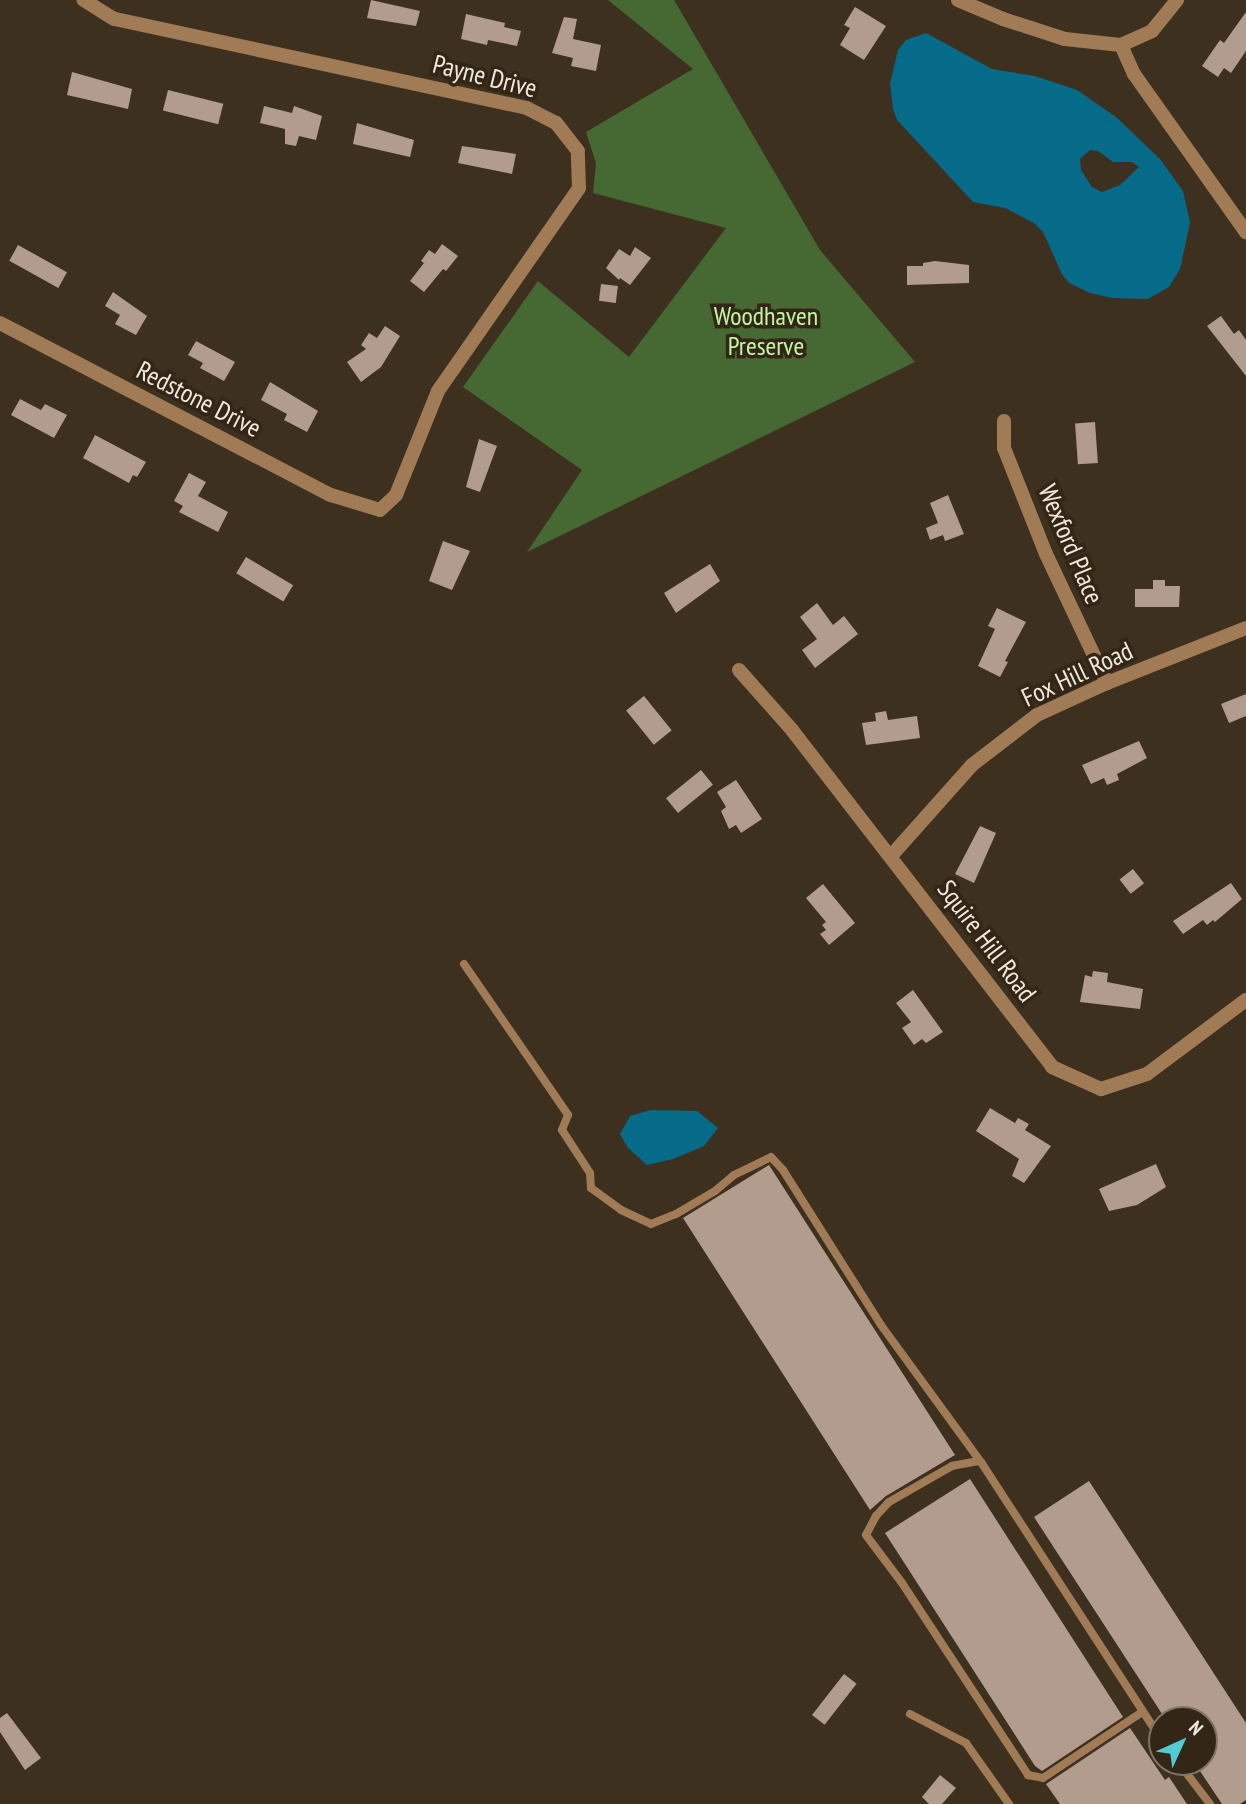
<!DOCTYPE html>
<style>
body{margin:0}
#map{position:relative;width:1246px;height:1804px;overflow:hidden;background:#3e301f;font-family:"PT Sans Narrow",sans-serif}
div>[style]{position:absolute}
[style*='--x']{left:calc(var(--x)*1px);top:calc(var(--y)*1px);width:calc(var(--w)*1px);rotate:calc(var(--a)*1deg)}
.green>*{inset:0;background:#466833}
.water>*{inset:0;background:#056b89}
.building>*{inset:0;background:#b29c8d;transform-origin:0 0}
.lane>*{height:8px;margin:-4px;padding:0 4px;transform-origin:4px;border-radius:4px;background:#a07b56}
.street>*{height:14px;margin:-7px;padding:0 7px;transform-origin:7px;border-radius:7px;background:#a07b56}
span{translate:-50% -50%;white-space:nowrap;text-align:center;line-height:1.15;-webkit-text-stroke:7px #332616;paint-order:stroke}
.street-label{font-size:26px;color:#f2e9de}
.park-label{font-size:26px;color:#bff6a2}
.north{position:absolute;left:1148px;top:1706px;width:70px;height:70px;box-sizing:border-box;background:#332616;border:2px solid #7f7466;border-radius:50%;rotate:45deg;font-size:19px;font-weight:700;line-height:28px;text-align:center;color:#f2e9de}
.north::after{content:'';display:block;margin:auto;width:24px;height:32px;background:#51ccd5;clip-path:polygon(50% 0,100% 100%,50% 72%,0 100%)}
</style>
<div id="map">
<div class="green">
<i style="clip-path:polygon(608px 0,674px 0,820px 250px,915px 362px,527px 552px,582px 470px,463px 387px,538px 281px,629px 357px,726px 228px,593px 193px,596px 163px,586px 132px,693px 69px)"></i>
</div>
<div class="water">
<i style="clip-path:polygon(evenodd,926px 33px,992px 69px,1035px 76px,1077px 90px,1116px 117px,1160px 159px,1183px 191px,1190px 223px,1180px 269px,1169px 287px,1148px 299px,1112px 298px,1090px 293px,1069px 283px,1062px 274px,1043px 232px,1034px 223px,1005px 208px,973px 202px,897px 120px,893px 109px,890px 84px,898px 50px,906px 40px,926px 33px,1090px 150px,1098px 151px,1113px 162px,1132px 162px,1139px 167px,1120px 185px,1102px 192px,1092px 187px,1081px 170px,1080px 159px,1090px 150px)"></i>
<i style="clip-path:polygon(651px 1110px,697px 1111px,718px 1128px,704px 1146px,673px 1159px,647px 1165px,628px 1148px,620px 1134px,630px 1116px)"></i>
</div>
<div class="building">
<i style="clip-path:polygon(371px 0,420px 11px,416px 26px,367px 18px)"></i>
<i style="clip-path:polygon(855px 7px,886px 26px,864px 60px,840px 45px,850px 28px,844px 25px)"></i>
<i style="clip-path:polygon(1246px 12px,1246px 51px,1231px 73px,1224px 68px,1218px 77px,1202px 66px,1220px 40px,1224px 43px)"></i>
<i style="clip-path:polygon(466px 14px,505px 23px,504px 27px,521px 31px,517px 46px,488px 40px,487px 45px,461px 39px)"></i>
<i style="clip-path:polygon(564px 17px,577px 19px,573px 39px,601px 45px,596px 71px,571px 66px,573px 58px,552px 53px)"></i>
<i style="clip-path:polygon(72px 72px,132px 89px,128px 109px,67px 95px)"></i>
<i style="left:168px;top:90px;width:57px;height:21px;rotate:14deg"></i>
<i style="clip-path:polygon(264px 106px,292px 113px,294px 106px,322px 116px,316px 140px,299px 136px,296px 146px,285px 144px,285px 129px,260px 123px)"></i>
<i style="clip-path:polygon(357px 123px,414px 140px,410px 157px,353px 144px)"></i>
<i style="clip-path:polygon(462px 146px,516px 154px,512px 174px,458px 163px)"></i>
<i style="clip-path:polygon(442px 244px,458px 256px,446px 271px,443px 269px,424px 292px,410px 281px,424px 263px,421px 261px,429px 250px,435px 254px)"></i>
<i style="left:18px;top:245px;width:56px;height:18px;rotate:29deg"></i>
<i style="clip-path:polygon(635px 247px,651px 258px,630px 285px,620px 278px,619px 280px,606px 268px,619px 249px,630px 256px)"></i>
<i style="clip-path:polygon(935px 261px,969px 265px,969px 283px,907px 285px,907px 266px,923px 266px,923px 263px)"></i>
<i style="left:601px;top:284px;width:17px;height:17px;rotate:7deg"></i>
<i style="clip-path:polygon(113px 292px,147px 316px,136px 335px,115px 324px,120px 315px,105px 306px)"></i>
<i style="clip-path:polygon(1221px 316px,1234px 334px,1239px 330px,1246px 340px,1246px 376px,1207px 326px)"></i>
<i style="clip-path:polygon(385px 326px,400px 336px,381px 367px,361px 382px,347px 362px,366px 349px,361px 345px,369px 333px,377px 338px)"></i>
<i style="clip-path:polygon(196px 341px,235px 362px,224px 381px,200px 368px,203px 363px,188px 355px)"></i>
<i style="clip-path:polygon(270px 382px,318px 411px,307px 432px,284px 420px,287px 414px,261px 400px)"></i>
<i style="clip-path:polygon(20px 399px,41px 410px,45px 404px,67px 415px,54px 438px,11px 415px)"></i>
<i style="left:1095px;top:422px;width:41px;height:20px;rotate:86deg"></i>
<i style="clip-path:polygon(95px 435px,146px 462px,137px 477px,133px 475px,129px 483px,83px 458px)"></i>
<i style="clip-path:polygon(479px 439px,497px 446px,480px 492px,466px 487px)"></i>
<i style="clip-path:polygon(189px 473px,206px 482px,198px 496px,228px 512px,218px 532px,179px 512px,183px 506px,174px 501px)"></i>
<i style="clip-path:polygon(948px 495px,964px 534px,945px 541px,943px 535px,930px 540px,926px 528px,938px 523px,930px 503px)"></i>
<i style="clip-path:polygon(443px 541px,470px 551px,452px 590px,429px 581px)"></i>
<i style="left:246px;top:557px;width:55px;height:19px;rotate:31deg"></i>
<i style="clip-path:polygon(710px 564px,720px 581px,676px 613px,664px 593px)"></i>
<i style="clip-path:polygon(1153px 580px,1165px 580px,1165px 586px,1180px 586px,1179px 607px,1135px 607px,1135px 589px,1153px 589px)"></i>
<i style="clip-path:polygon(817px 603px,833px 625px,844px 616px,858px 634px,815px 668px,802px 650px,817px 639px,800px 617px)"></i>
<i style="clip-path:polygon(997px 608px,1026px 622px,1005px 661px,1008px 662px,1000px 677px,978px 666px,995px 629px,988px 626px)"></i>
<i style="clip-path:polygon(1246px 694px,1246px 716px,1229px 723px,1221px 704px)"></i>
<i style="left:644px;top:696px;width:44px;height:23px;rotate:51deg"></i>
<i style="clip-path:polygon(886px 711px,888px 720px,917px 716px,920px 738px,866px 745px,862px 723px,876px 721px,875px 713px)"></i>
<i style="clip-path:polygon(1139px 741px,1147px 758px,1117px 774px,1119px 780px,1107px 785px,1104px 778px,1091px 784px,1082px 765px)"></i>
<i style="left:701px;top:770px;width:19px;height:45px;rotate:51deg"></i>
<i style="clip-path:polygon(736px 780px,762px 819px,741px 833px,736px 825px,729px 829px,721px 811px,726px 807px,717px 792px)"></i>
<i style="clip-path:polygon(980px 826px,996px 833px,974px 883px,955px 874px)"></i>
<i style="left:1133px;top:869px;width:18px;height:17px;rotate:52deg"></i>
<i style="clip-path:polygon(1231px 883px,1242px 899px,1215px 922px,1213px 920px,1207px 925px,1203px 920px,1183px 934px,1173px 921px)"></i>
<i style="clip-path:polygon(823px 884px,855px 923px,829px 945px,820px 934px,826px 930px,822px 925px,826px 922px,806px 898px)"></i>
<i style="clip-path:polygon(1093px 971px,1108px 973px,1107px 982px,1143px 989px,1140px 1009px,1080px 1002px,1085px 975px,1092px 977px)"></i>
<i style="clip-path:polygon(913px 990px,943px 1032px,926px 1043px,922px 1039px,914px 1045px,902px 1028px,911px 1022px,896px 1003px)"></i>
<i style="clip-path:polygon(990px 1108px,1015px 1123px,1018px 1118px,1029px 1124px,1025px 1130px,1051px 1146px,1024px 1183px,1012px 1176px,1019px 1159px,976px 1131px)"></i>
<i style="clip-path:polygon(1156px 1164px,1166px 1187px,1137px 1205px,1109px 1211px,1099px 1189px)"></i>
<i style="clip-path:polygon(769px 1165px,955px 1455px,886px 1496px,870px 1510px,683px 1218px)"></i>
<i style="clip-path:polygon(970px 1479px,1123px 1717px,1042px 1771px,1035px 1766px,885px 1533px)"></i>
<i style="clip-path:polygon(1089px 1481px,1246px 1723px,1246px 1800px,1240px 1804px,1222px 1804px,1196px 1765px,1204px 1762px,1204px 1720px,1166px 1720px,1034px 1517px)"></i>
<i style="left:844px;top:1674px;width:16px;height:52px;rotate:38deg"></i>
<i style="clip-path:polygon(7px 1713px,41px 1758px,25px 1770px,0 1732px,0 1718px)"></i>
<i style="clip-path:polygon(1130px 1728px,1165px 1780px,1169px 1777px,1187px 1804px,1060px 1804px,1046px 1784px)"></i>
<i style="clip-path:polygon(940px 1775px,956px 1788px,942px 1804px,929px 1804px,922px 1797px)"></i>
</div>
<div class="lane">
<i style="--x:464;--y:964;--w:183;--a:55.4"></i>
<i style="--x:568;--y:1115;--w:16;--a:112"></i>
<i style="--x:562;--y:1130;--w:51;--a:56.9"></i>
<i style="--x:590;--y:1173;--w:15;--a:86"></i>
<i style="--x:591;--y:1188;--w:37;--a:36"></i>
<i style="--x:621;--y:1210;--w:33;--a:25"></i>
<i style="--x:651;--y:1224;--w:27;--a:-22"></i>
<i style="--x:676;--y:1214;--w:45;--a:-30.5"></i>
<i style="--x:715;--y:1191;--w:25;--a:-40"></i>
<i style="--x:734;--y:1175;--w:41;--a:-25.9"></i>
<i style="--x:771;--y:1157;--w:18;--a:47"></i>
<i style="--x:783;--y:1170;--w:183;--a:57.7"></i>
<i style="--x:881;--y:1325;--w:170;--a:53.9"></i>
<i style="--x:981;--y:1462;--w:333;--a:57"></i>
<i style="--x:979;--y:1461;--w:27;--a:170"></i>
<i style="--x:952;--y:1466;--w:73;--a:150.3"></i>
<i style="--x:889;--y:1502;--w:19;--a:133"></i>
<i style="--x:876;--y:1516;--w:21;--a:118"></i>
<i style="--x:866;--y:1535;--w:60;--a:53.1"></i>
<i style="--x:902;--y:1583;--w:230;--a:56.7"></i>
<i style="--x:1028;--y:1775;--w:15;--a:11"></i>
<i style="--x:1043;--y:1778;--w:118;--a:-33.6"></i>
<i style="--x:910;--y:1714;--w:63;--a:27.4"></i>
<i style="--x:966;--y:1743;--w:75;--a:54.8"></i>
<i style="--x:1178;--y:1762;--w:53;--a:52.7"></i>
</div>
<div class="street">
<i style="--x:958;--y:0;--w:49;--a:22.9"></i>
<i style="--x:1003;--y:19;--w:65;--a:17.9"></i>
<i style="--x:1065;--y:39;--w:56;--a:6.1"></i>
<i style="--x:1121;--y:45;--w:34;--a:-24"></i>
<i style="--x:1152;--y:31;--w:40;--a:-51"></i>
<i style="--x:1121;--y:45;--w:32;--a:66"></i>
<i style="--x:1134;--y:74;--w:194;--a:54.7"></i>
<i style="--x:0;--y:323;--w:373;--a:27.5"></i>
<i style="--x:331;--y:495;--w:51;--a:17"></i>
<i style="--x:380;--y:510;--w:22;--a:-43"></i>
<i style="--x:396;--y:495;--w:112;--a:-68"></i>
<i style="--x:438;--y:391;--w:247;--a:-55.2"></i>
<i style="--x:579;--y:188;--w:37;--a:-92"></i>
<i style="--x:578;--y:151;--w:36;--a:-128"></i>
<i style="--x:556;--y:123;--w:33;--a:-153"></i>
<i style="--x:527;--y:108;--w:422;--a:-167.8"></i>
<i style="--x:114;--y:19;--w:36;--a:-148"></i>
<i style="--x:1004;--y:421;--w:27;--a:90"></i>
<i style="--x:1004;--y:448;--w:114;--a:68.4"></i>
<i style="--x:1046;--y:554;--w:143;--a:64.7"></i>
<i style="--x:739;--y:670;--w:80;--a:48.5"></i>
<i style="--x:792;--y:730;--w:426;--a:52.3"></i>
<i style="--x:1052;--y:1067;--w:54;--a:24.2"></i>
<i style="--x:1101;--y:1089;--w:48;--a:-18.1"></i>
<i style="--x:1147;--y:1074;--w:124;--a:-36.8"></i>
<i style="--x:891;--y:856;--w:122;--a:-48.3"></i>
<i style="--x:972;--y:765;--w:82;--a:-37.6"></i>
<i style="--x:1037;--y:715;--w:77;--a:-24.6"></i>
<i style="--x:1107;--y:683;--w:149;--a:-21.6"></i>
</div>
<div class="street-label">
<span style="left:485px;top:76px;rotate:14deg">Payne Drive</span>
<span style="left:199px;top:399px;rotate:27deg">Redstone Drive</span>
<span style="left:1071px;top:544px;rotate:67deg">Wexford Place</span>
<span style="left:1077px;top:674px;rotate:-25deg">Fox Hill Road</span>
<span style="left:987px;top:941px;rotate:53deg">Squire Hill Road</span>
</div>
<div class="park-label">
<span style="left:766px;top:331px">Woodhaven<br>Preserve</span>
</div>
<div class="north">N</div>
</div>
